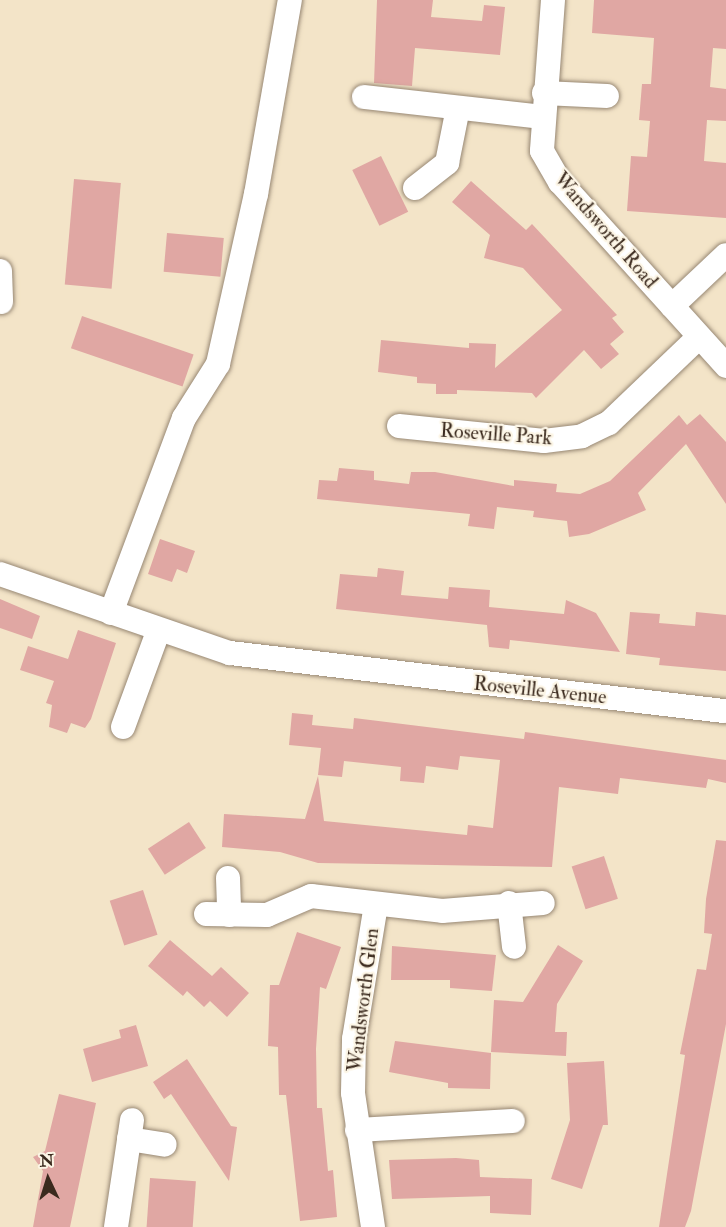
<!DOCTYPE html>
<style>
body{margin:0}
#map{position:relative;width:726px;height:1227px;overflow:hidden;background:#f3e4c8;font-family:"IM FELL Double Pica",serif}
div>[style]{position:absolute}
[style*='--x']{left:calc(var(--x)*1px);top:calc(var(--y)*1px);width:calc(var(--w)*1px);rotate:calc(var(--a)*1deg)}
.building>*{inset:0;background:#e0a7a3;transform-origin:0 0}
.roads{filter:drop-shadow(0 0 2px #978773) drop-shadow(0 0 2px #978773)}
.minor>*{height:24px;margin:-12px;padding:0 12px;transform-origin:12px;border-radius:12px;background:#fff}
span{translate:-50% -50%;white-space:nowrap;text-align:center;line-height:1.15;-webkit-text-stroke:4.5px #fcf5e5;paint-order:stroke}
.street-label{font-size:20px;color:#3b2a1e}
.north{position:absolute;left:18px;top:1149px;width:60px;height:60px;-webkit-text-stroke:4px #fcf5e5;paint-order:stroke;rotate:356deg;font-size:16px;font-weight:700;line-height:24px;text-align:center;color:#3b2a1e}
.north::after{content:'';display:block;margin:auto;width:21px;height:27px;background:#3b2a1e;clip-path:polygon(50% 0,100% 100%,50% 72%,0 100%)}
</style>
<div id="map">
<div class="building">
<i style="clip-path:polygon(377px 0,433px 0,431px 17px,482px 21px,484px 5px,505px 7px,500px 55px,415px 48px,412px 86px,374px 83px)"></i>
<i style="clip-path:polygon(594px 0,726px 0,726px 49px,713px 48px,710px 87px,726px 89px,726px 121px,707px 120px,704px 161px,726px 163px,726px 218px,627px 211px,631px 156px,647px 157px,650px 121px,639px 120px,642px 84px,651px 84px,654px 38px,592px 33px)"></i>
<i style="left:381px;top:156px;width:62px;height:32px;rotate:64deg"></i>
<i style="left:74px;top:179px;width:47px;height:106px;rotate:5deg"></i>
<i style="clip-path:polygon(471px 181px,526px 230px,532px 224px,617px 315px,612px 318px,624px 332px,610px 344px,619px 354px,601px 369px,584px 350px,536px 398px,532px 393px,457px 390px,457px 394px,436px 394px,436px 384px,417px 383px,417px 377px,378px 372px,381px 340px,469px 348px,469px 343px,496px 344px,495px 368px,562px 310px,523px 268px,484px 258px,490px 235px,452px 202px)"></i>
<i style="left:167px;top:233px;width:57px;height:39px;rotate:5deg"></i>
<i style="left:82px;top:316px;width:118px;height:34px;rotate:19deg"></i>
<i style="clip-path:polygon(700px 414px,726px 442px,726px 504px,686px 444px,638px 493px,646px 510px,589px 534px,569px 537px,567px 521px,533px 517px,534px 511px,497px 507px,494px 529px,468px 526px,470px 514px,317px 499px,319px 480px,337px 481px,339px 468px,374px 471px,374px 480px,409px 484px,411px 472px,435px 472px,514px 486px,514px 480px,557px 484px,556px 492px,580px 494px,610px 481px,679px 415px,687px 425px)"></i>
<i style="clip-path:polygon(160px 539px,195px 551px,187px 573px,177px 569px,172px 582px,148px 574px)"></i>
<i style="clip-path:polygon(378px 568px,404px 571px,401px 595px,448px 599px,449px 587px,490px 590px,489px 607px,564px 614px,566px 600px,596px 613px,620px 652px,510px 640px,509px 649px,489px 647px,487px 625px,336px 609px,340px 574px,377px 577px)"></i>
<i style="clip-path:polygon(0 599px,40px 616px,32px 639px,0 628px)"></i>
<i style="clip-path:polygon(630px 612px,660px 614px,659px 623px,695px 626px,696px 612px,726px 615px,726px 671px,659px 665px,660px 658px,626px 654px)"></i>
<i style="clip-path:polygon(78px 630px,116px 643px,91px 719px,85px 728px,71px 723px,67px 733px,49px 727px,52px 705px,46px 703px,54px 681px,20px 670px,28px 646px,68px 659px)"></i>
<i style="clip-path:polygon(292px 713px,313px 715px,312px 725px,353px 729px,354px 718px,524px 739px,525px 732px,726px 760px,726px 783px,708px 779px,706px 788px,620px 778px,618px 794px,559px 787px,552px 867px,318px 863px,280px 852px,222px 847px,224px 814px,305px 819px,318px 776px,324px 821px,467px 835px,468px 825px,493px 828px,500px 760px,460px 756px,458px 770px,426px 766px,424px 783px,400px 781px,401px 767px,344px 761px,342px 777px,318px 775px,321px 748px,289px 745px)"></i>
<i style="left:189px;top:822px;width:31px;height:49px;rotate:57deg"></i>
<i style="clip-path:polygon(716px 840px,726px 841px,726px 1024px,691px 1211px,685px 1227px,659px 1227px,685px 1055px,680px 1054px,697px 969px,706px 970px,712px 934px,704px 933px,706px 899px)"></i>
<i style="left:604px;top:856px;width:45px;height:34px;rotate:72deg"></i>
<i style="left:143px;top:890px;width:47px;height:35px;rotate:72deg"></i>
<i style="clip-path:polygon(297px 932px,341px 947px,326px 989px,320px 987px,316px 1049px,317px 1108px,322px 1108px,328px 1171px,333px 1170px,337px 1217px,300px 1221px,286px 1095px,279px 1095px,278px 1047px,268px 1046px,270px 985px,279px 985px)"></i>
<i style="clip-path:polygon(170px 940px,212px 976px,221px 967px,249px 993px,227px 1017px,210px 1001px,204px 1007px,187px 991px,183px 996px,148px 966px)"></i>
<i style="clip-path:polygon(558px 945px,583px 961px,557px 1004px,555px 1032px,567px 1032px,566px 1056px,491px 1052px,494px 1000px,523px 1002px)"></i>
<i style="clip-path:polygon(392px 946px,496px 955px,492px 991px,450px 988px,450px 980px,391px 980px)"></i>
<i style="clip-path:polygon(136px 1025px,148px 1066px,92px 1082px,83px 1049px,121px 1038px,119px 1030px)"></i>
<i style="clip-path:polygon(395px 1041px,491px 1053px,490px 1089px,448px 1088px,448px 1083px,389px 1072px)"></i>
<i style="clip-path:polygon(187px 1059px,231px 1126px,237px 1127px,229px 1181px,171px 1094px,164px 1099px,153px 1082px)"></i>
<i style="clip-path:polygon(604px 1061px,608px 1125px,603px 1125px,582px 1189px,551px 1179px,570px 1120px,567px 1063px)"></i>
<i style="clip-path:polygon(59px 1094px,96px 1103px,70px 1227px,33px 1227px,43px 1171px,33px 1157px,45px 1151px)"></i>
<i style="clip-path:polygon(456px 1158px,479px 1160px,480px 1177px,532px 1179px,531px 1215px,490px 1213px,490px 1196px,392px 1199px,389px 1160px)"></i>
<i style="left:150px;top:1178px;width:46px;height:49px;rotate:4deg"></i>
</div>
<div class="roads">
<div class="minor">
<i style="--x:553;--y:0;--w:151;--a:94.2"></i>
<i style="--x:542;--y:151;--w:36;--a:60"></i>
<i style="--x:560;--y:182;--w:248;--a:47.9"></i>
<i style="--x:544;--y:93;--w:63;--a:2.7"></i>
<i style="--x:364;--y:97;--w:179;--a:6.4"></i>
<i style="--x:415;--y:188;--w:41;--a:-38"></i>
<i style="--x:447;--y:163;--w:56;--a:-78.7"></i>
<i style="--x:0;--y:271;--w:31;--a:88"></i>
<i style="--x:672;--y:306;--w:74;--a:-43.4"></i>
<i style="--x:399;--y:426;--w:146;--a:5.9"></i>
<i style="--x:544;--y:441;--w:38;--a:-7"></i>
<i style="--x:582;--y:436;--w:30;--a:-26"></i>
<i style="--x:609;--y:423;--w:124;--a:-43.7"></i>
<i style="--x:0;--y:574;--w:243;--a:19"></i>
<i style="--x:230;--y:653;--w:499;--a:6.7"></i>
<i style="--x:111;--y:613;--w:208;--a:-69.5"></i>
<i style="--x:184;--y:418;--w:64;--a:-57.8"></i>
<i style="--x:218;--y:364;--w:174;--a:-77.4"></i>
<i style="--x:256;--y:194;--w:197;--a:-80.1"></i>
<i style="--x:123;--y:727;--w:104;--a:-69.8"></i>
<i style="--x:228;--y:878;--w:37;--a:88"></i>
<i style="--x:509;--y:903;--w:44;--a:83.5"></i>
<i style="--x:206;--y:914;--w:61;--a:0.9"></i>
<i style="--x:267;--y:915;--w:48;--a:-23.4"></i>
<i style="--x:311;--y:896;--w:132;--a:6.5"></i>
<i style="--x:442;--y:911;--w:101;--a:-4.5"></i>
<i style="--x:357;--y:1130;--w:156;--a:-3.3"></i>
<i style="--x:129;--y:1139;--w:36;--a:9"></i>
<i style="--x:116;--y:1227;--w:108;--a:-81.5"></i>
<i style="--x:373;--y:1227;--w:135;--a:-98.5"></i>
<i style="--x:353;--y:1093;--w:54;--a:-88.9"></i>
<i style="--x:354;--y:1039;--w:136;--a:-80.7"></i>
</div>
</div>
<div class="street-label">
<span style="left:606px;top:230px;rotate:49deg">Wandsworth Road</span>
<span style="left:496px;top:434px;rotate:4deg">Roseville Park</span>
<span style="left:540px;top:690px;rotate:6deg">Roseville Avenue</span>
<span style="left:363px;top:1000px;rotate:-83deg">Wandsworth Glen</span>
</div>
<div class="north">N</div>
</div>
